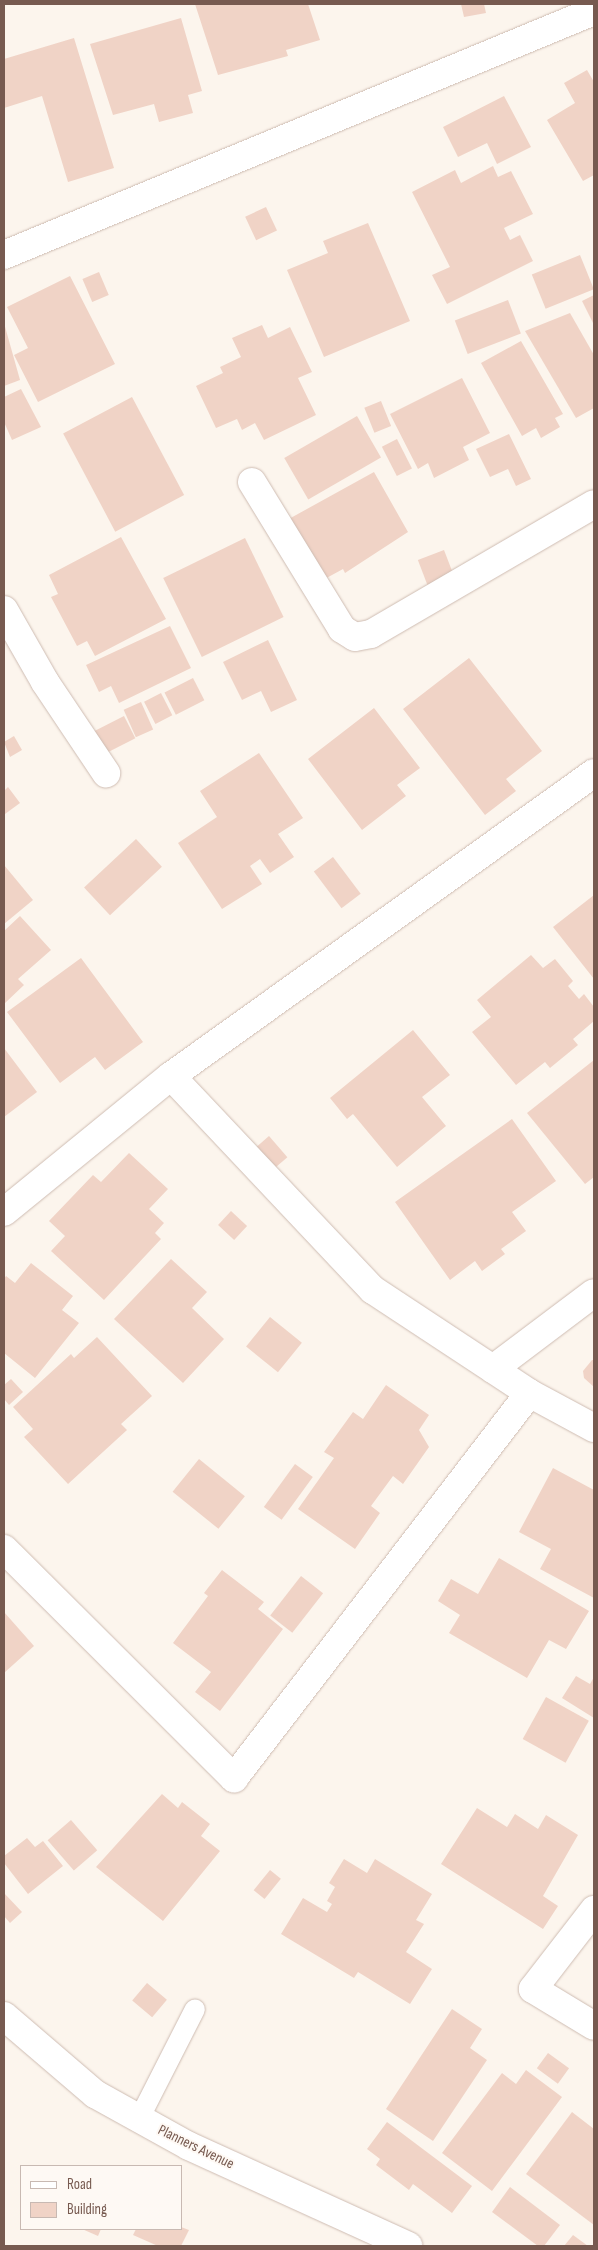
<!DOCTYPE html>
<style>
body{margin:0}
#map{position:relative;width:598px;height:2250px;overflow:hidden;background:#fcf5ed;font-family:"Sofia Sans Condensed",sans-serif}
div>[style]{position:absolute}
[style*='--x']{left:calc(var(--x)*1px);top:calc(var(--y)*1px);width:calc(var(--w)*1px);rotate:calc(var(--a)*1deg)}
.building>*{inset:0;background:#f0d3c6;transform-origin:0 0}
.roads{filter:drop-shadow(0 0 1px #cebcb2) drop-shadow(0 0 1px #cebcb2)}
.service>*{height:20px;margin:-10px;padding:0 10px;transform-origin:10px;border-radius:10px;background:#fff}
.minor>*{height:28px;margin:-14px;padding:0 14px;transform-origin:14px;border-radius:14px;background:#fff}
span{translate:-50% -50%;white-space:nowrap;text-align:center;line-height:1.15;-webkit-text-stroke:4px #fef9f4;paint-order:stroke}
.street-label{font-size:15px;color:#775a50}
.frame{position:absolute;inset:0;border:5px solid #775a50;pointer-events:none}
.legend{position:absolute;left:20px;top:2165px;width:162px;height:65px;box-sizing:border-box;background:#fef9f4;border:1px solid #c8b9b2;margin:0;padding:6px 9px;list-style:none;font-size:15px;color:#775a50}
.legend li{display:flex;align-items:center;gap:10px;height:25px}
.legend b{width:25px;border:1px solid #c8b9b2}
</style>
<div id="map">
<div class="building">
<i style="clip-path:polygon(195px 4px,308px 4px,320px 40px,286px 50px,288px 56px,218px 75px)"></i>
<i style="clip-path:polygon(461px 4px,484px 4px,486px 13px,464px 17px)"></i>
<i style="clip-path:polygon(181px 18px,202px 91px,188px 95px,193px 113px,159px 122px,154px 104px,113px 115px,90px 44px)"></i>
<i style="clip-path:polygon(74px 38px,114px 168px,68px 182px,42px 96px,4px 108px,4px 59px)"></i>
<i style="clip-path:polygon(587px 70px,594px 82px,594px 175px,583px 181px,547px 120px,575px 103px,564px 83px)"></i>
<i style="clip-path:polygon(504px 96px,531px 147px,497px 164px,487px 143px,458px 157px,443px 127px)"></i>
<i style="clip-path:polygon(493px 166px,498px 177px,511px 171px,533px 214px,504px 228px,510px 240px,520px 235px,533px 261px,447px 304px,432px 275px,450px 267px,412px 192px,455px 170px,461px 183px)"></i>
<i style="left:266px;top:207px;width:26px;height:23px;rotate:65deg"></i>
<i style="clip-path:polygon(368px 223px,410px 321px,324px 357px,287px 270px,328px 253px,323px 241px)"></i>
<i style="left:580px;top:255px;width:37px;height:52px;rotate:68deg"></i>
<i style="left:99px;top:272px;width:25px;height:18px;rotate:67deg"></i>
<i style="clip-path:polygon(70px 276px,115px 364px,38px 402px,14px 355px,28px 348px,7px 307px)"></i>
<i style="clip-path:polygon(594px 295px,594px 325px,582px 301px)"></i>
<i style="left:508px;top:300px;width:36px;height:57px;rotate:69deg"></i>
<i style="clip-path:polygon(570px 313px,594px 355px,594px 408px,576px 418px,525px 331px)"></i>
<i style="clip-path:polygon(4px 323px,20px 380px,4px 386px)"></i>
<i style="clip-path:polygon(262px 325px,268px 338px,290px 327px,312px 372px,298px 378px,316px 415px,264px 440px,255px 423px,242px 430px,237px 419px,216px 428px,196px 386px,223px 373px,220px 367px,241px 357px,232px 338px)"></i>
<i style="clip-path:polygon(521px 341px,563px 414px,555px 418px,560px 427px,541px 438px,536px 428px,522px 436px,481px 363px)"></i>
<i style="clip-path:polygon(462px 378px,490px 433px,463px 447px,469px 460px,434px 478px,428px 463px,418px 469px,390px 414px)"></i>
<i style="clip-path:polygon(21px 389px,41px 427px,12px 440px,4px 422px,4px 397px)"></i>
<i style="left:132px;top:397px;width:111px;height:78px;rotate:62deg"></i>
<i style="left:381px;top:401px;width:27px;height:18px;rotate:68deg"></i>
<i style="left:357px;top:416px;width:48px;height:84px;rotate:60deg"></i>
<i style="clip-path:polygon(509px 434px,531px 479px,516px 486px,508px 469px,490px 477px,476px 449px)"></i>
<i style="left:397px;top:439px;width:33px;height:17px;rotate:63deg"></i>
<i style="clip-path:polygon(374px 472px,408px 532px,345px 573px,343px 569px,321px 581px,287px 520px)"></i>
<i style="clip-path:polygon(121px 537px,166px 619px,95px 656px,87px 641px,77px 646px,51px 597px,58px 594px,49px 575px)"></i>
<i style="left:245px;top:538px;width:88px;height:91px;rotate:64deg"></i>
<i style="left:444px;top:550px;width:31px;height:28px;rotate:69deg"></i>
<i style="clip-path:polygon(170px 626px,191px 668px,119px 703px,111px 686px,99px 692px,86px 665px)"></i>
<i style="clip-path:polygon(268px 640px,297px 700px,271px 712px,261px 691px,242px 700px,223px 662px)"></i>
<i style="clip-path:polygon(469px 658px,542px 751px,506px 779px,516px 791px,485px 815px,403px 709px)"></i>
<i style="left:193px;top:678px;width:25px;height:32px;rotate:63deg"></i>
<i style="left:161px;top:693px;width:25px;height:19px;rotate:63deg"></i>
<i style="left:141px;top:702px;width:30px;height:19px;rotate:66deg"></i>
<i style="clip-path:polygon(374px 708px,420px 768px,397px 785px,406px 796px,362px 830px,308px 759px)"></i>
<i style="left:124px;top:716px;width:25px;height:43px;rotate:63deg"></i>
<i style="clip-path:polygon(14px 736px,22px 750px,10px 757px,4px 742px)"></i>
<i style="clip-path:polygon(259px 753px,303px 818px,278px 834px,294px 857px,270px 873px,260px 859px,250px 866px,262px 884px,222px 909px,178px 843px,217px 817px,200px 791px)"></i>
<i style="clip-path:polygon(8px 787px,20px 803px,5px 814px,4px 791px)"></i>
<i style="left:136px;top:839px;width:38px;height:71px;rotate:47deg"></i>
<i style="left:333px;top:857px;width:46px;height:24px;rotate:53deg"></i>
<i style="clip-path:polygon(4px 865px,33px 900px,4px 924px)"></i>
<i style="clip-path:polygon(594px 895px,594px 979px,553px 927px)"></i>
<i style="clip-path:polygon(20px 916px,51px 950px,18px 979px,24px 985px,4px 1004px,4px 931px)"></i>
<i style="clip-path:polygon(531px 955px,543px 968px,555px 959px,573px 981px,568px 986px,579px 999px,584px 994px,594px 1007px,594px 1021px,573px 1039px,578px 1045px,550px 1068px,545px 1062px,516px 1085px,472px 1032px,491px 1017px,477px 1000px)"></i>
<i style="clip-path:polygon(81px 958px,143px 1042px,105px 1070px,95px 1057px,60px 1083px,7px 1012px)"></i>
<i style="clip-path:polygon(413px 1030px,450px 1075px,422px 1097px,446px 1126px,397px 1167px,353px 1114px,347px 1119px,330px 1098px)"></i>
<i style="clip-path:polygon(4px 1048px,37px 1092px,4px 1117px)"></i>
<i style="clip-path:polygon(594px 1060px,594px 1177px,585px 1184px,527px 1113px)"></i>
<i style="clip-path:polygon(512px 1119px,556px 1181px,512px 1212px,526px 1231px,501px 1249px,505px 1254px,482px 1271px,475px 1261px,450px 1280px,395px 1202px)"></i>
<i style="left:269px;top:1136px;width:28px;height:19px;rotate:49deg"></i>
<i style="clip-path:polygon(129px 1153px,168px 1189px,149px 1209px,164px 1223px,155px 1233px,161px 1239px,104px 1300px,51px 1251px,65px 1236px,49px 1221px,93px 1175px,101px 1182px)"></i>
<i style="left:231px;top:1211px;width:22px;height:19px;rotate:43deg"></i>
<i style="clip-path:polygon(171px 1259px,207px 1292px,192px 1308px,224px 1339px,183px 1383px,114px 1319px)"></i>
<i style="clip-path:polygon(31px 1263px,73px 1296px,62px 1310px,79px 1323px,35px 1378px,4px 1353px,4px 1279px,6px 1276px,15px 1283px)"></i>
<i style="left:270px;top:1317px;width:41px;height:38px;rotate:39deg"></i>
<i style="clip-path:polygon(97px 1337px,152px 1396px,121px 1424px,127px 1430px,68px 1484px,24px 1437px,33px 1429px,13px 1407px,71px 1354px,74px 1358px)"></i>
<i style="clip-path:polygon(592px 1360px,594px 1360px,594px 1387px,584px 1378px,583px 1371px)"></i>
<i style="clip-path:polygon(11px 1379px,23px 1392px,9px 1405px,4px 1399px,4px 1385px)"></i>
<i style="clip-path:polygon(386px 1385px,429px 1415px,419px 1430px,429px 1447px,403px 1484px,393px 1476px,371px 1506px,380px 1513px,355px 1549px,298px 1509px,334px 1458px,324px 1452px,353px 1412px,363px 1419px)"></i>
<i style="left:199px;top:1459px;width:59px;height:42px;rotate:39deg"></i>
<i style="left:295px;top:1464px;width:22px;height:53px;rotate:36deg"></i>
<i style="clip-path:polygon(553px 1468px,594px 1490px,594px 1598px,540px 1569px,551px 1549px,519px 1532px)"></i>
<i style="clip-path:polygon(499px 1558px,589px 1611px,566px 1649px,549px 1640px,527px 1678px,449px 1633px,460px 1615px,438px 1601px,451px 1579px,478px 1594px)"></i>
<i style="clip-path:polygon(222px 1570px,264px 1602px,258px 1609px,283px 1629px,220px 1711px,195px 1692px,211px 1672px,173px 1643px,208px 1596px,204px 1593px)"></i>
<i style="left:301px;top:1576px;width:28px;height:50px;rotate:38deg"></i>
<i style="clip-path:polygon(4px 1612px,34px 1646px,4px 1673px)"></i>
<i style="clip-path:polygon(576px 1676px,590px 1684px,594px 1677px,594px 1718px,562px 1698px)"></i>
<i style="left:546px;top:1697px;width:49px;height:48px;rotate:29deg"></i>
<i style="clip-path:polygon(162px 1794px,178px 1808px,182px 1802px,210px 1824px,201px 1836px,220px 1851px,163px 1921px,96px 1867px)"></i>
<i style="clip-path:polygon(477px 1808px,507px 1827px,515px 1814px,538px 1829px,546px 1815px,578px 1835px,543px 1896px,558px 1906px,543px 1929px,441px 1864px)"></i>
<i style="left:71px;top:1820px;width:40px;height:31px;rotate:49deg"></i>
<i style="clip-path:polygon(27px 1838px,35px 1847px,43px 1841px,63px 1866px,28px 1894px,4px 1863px,4px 1856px)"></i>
<i style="clip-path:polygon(344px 1859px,367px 1873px,375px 1859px,432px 1894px,416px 1920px,424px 1924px,406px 1952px,432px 1969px,410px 2004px,358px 1972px,354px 1978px,281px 1934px,303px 1898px,327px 1912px,332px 1904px,327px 1901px,335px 1887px,329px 1883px)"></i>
<i style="left:270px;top:1870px;width:14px;height:26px;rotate:39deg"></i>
<i style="clip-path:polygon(4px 1893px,22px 1912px,10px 1923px,4px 1916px)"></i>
<i style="left:147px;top:1983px;width:26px;height:23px;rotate:40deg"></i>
<i style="clip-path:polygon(452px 2009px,482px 2029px,470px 2048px,487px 2060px,433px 2141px,386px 2109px)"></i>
<i style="left:548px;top:2053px;width:26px;height:19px;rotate:36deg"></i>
<i style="clip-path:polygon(526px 2070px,562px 2097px,492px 2191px,442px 2153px,502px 2073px,516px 2084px)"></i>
<i style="clip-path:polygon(572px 2112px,594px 2129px,594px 2225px,526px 2174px)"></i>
<i style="clip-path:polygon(387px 2122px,472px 2186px,452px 2213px,413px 2184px,409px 2190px,376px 2165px,380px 2159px,367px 2149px)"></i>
<i style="clip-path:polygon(510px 2187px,560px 2225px,544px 2246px,538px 2246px,492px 2212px)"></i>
<i style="clip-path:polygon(181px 2227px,189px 2230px,181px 2246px,158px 2246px,133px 2235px,136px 2229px)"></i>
<i style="clip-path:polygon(82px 2229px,101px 2229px,98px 2236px)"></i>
<i style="clip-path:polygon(573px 2235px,588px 2246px,564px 2246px)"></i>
</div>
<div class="roads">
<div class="service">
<i style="--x:139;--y:2119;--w:123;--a:-63"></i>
</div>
<div class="minor">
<i style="--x:4;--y:255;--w:638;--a:-22.47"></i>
<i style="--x:252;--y:482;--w:172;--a:58.5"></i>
<i style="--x:342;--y:629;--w:15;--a:32"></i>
<i style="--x:355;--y:637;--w:16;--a:-11"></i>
<i style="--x:371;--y:634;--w:258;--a:-30.2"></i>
<i style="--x:4;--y:610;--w:83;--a:60.3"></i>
<i style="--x:45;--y:682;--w:110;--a:56.2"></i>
<i style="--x:171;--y:1076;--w:294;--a:46.7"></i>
<i style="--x:373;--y:1290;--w:187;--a:33.4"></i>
<i style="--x:529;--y:1393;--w:74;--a:28.3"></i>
<i style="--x:4;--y:1212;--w:215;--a:-39.2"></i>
<i style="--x:171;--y:1076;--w:520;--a:-35.61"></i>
<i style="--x:493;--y:1369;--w:126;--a:-37"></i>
<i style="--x:4;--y:1549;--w:325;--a:44.9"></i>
<i style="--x:234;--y:1778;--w:485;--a:-52.5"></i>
<i style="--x:594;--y:1910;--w:100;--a:127.7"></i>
<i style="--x:533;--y:1989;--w:71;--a:31.2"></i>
<i style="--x:4;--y:2016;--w:120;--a:40.6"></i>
<i style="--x:95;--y:2094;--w:107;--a:29"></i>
<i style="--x:189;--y:2146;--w:241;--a:24.5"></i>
</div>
</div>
<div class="street-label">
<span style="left:196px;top:2147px;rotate:26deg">Planners Avenue</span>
</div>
<div class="frame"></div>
<ul class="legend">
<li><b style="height:6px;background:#fff"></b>Road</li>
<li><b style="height:14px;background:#f0d3c6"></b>Building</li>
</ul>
</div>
